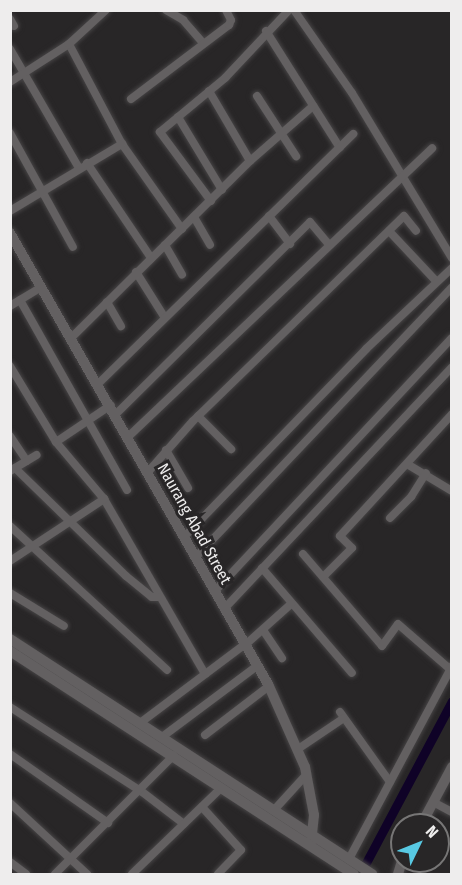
<!DOCTYPE html>
<style>
body{margin:0}
#map{position:relative;width:462px;height:885px;overflow:hidden;background:#282627;font-family:"Fira Sans Condensed",sans-serif}
div>[style]{position:absolute}
[style*='--x']{left:calc(var(--x)*1px);top:calc(var(--y)*1px);width:calc(var(--w)*1px);rotate:calc(var(--a)*1deg)}
.canal>*{height:9px;margin:-4.5px;padding:0 4.5px;transform-origin:4.5px;border-radius:4.5px;background:#0f0227}
.roads{filter:drop-shadow(0 0 2px #464445) drop-shadow(0 0 2px #464445)}
.street>*{height:8px;margin:-4px;padding:0 4px;transform-origin:4px;border-radius:4px;background:#636061}
.secondary>*{height:10px;margin:-5px;padding:0 5px;transform-origin:5px;border-radius:5px;background:#636061}
span{translate:-50% -50%;white-space:nowrap;text-align:center;line-height:1.15;-webkit-text-stroke:6px #282627;paint-order:stroke}
.street-label{font-size:16px;color:#eeeded}
.frame{position:absolute;inset:0;border:12px solid #eeeded;pointer-events:none}
.north{position:absolute;left:390px;top:813px;width:60px;height:60px;box-sizing:border-box;background:#282627;border:2px solid #777676;border-radius:50%;rotate:47deg;font-size:16px;font-weight:700;line-height:24px;text-align:center;color:#eeeded}
.north::after{content:'';display:block;margin:auto;width:21px;height:27px;background:#58c9e3;clip-path:polygon(50% 0,100% 100%,50% 72%,0 100%)}
</style>
<div id="map">
<div class="canal">
<i style="--x:360;--y:874;--w:196;--a:-62"></i>
</div>
<div class="roads">
<div class="street">
<i style="--x:166;--y:10;--w:20;--a:30"></i>
<i style="--x:183;--y:20;--w:30;--a:49"></i>
<i style="--x:294;--y:10;--w:101;--a:55.1"></i>
<i style="--x:352;--y:93;--w:193;--a:58.8"></i>
<i style="--x:10;--y:19;--w:8;--a:60"></i>
<i style="--x:266;--y:31;--w:138;--a:57.7"></i>
<i style="--x:69;--y:44;--w:113;--a:62.1"></i>
<i style="--x:122;--y:144;--w:104;--a:54.8"></i>
<i style="--x:10;--y:49;--w:138;--a:59.9"></i>
<i style="--x:10;--y:82;--w:70;--a:-32.8"></i>
<i style="--x:69;--y:44;--w:50;--a:-42.6"></i>
<i style="--x:209;--y:91;--w:81;--a:59.6"></i>
<i style="--x:257;--y:96;--w:72;--a:57"></i>
<i style="--x:131;--y:99;--w:123;--a:-37.1"></i>
<i style="--x:229;--y:25;--w:5;--a:-68"></i>
<i style="--x:231;--y:20;--w:11;--a:-117"></i>
<i style="--x:178;--y:117;--w:85;--a:58.9"></i>
<i style="--x:10;--y:133;--w:130;--a:61.1"></i>
<i style="--x:87;--y:163;--w:115;--a:56"></i>
<i style="--x:211;--y:201;--w:86;--a:-126.5"></i>
<i style="--x:160;--y:132;--w:85;--a:-39.7"></i>
<i style="--x:225;--y:78;--w:93;--a:-46.7"></i>
<i style="--x:10;--y:211;--w:131;--a:-30.9"></i>
<i style="--x:269;--y:216;--w:35;--a:53"></i>
<i style="--x:194;--y:217;--w:32;--a:60"></i>
<i style="--x:389;--y:231;--w:69;--a:46.8"></i>
<i style="--x:165;--y:245;--w:34;--a:60"></i>
<i style="--x:136;--y:272;--w:54;--a:57.8"></i>
<i style="--x:20;--y:300;--w:218;--a:60.6"></i>
<i style="--x:107;--y:302;--w:28;--a:60"></i>
<i style="--x:10;--y:306;--w:37;--a:-31"></i>
<i style="--x:72;--y:337;--w:250;--a:-44.7"></i>
<i style="--x:250;--y:161;--w:84;--a:-41.1"></i>
<i style="--x:10;--y:366;--w:89;--a:58.8"></i>
<i style="--x:56;--y:442;--w:75;--a:49.9"></i>
<i style="--x:104;--y:499;--w:202;--a:60"></i>
<i style="--x:99;--y:383;--w:356;--a:-44.4"></i>
<i style="--x:116;--y:414;--w:273;--a:-44.7"></i>
<i style="--x:310;--y:222;--w:30;--a:50"></i>
<i style="--x:198;--y:416;--w:47;--a:45"></i>
<i style="--x:10;--y:436;--w:30;--a:56"></i>
<i style="--x:129;--y:436;--w:418;--a:-43.5"></i>
<i style="--x:56;--y:442;--w:66;--a:-33.9"></i>
<i style="--x:166;--y:450;--w:44;--a:59.9"></i>
<i style="--x:407;--y:464;--w:52;--a:31"></i>
<i style="--x:15;--y:468;--w:155;--a:44.2"></i>
<i style="--x:126;--y:576;--w:33;--a:39"></i>
<i style="--x:152;--y:597;--w:6;--a:0"></i>
<i style="--x:10;--y:471;--w:31;--a:-31"></i>
<i style="--x:148;--y:472;--w:68;--a:-48.6"></i>
<i style="--x:193;--y:421;--w:294;--a:-44.2"></i>
<i style="--x:404;--y:216;--w:19;--a:51"></i>
<i style="--x:390;--y:518;--w:30;--a:-45"></i>
<i style="--x:411;--y:497;--w:28;--a:-58"></i>
<i style="--x:10;--y:526;--w:213;--a:42.5"></i>
<i style="--x:184;--y:537;--w:262;--a:-45.9"></i>
<i style="--x:366;--y:349;--w:118;--a:-43.3"></i>
<i style="--x:303;--y:554;--w:121;--a:49.3"></i>
<i style="--x:382;--y:646;--w:27;--a:-54"></i>
<i style="--x:398;--y:624;--w:69;--a:40.9"></i>
<i style="--x:195;--y:558;--w:373;--a:-46.5"></i>
<i style="--x:10;--y:561;--w:113;--a:-33.4"></i>
<i style="--x:262;--y:568;--w:138;--a:49.4"></i>
<i style="--x:323;--y:577;--w:41;--a:-45"></i>
<i style="--x:352;--y:548;--w:17;--a:-135"></i>
<i style="--x:340;--y:536;--w:166;--a:-47.4"></i>
<i style="--x:214;--y:592;--w:348;--a:-46.9"></i>
<i style="--x:10;--y:593;--w:63;--a:31.4"></i>
<i style="--x:224;--y:609;--w:332;--a:-46.7"></i>
<i style="--x:263;--y:630;--w:34;--a:56"></i>
<i style="--x:244;--y:646;--w:63;--a:-41.8"></i>
<i style="--x:10;--y:707;--w:156;--a:32.7"></i>
<i style="--x:141;--y:791;--w:54;--a:37.5"></i>
<i style="--x:340;--y:712;--w:86;--a:54.5"></i>
<i style="--x:140;--y:723;--w:130;--a:-36.9"></i>
<i style="--x:205;--y:735;--w:81;--a:-37.4"></i>
<i style="--x:162;--y:737;--w:119;--a:-36.8"></i>
<i style="--x:298;--y:749;--w:55;--a:-34"></i>
<i style="--x:10;--y:754;--w:120;--a:35.1"></i>
<i style="--x:433;--y:802;--w:21;--a:28"></i>
<i style="--x:10;--y:803;--w:105;--a:42.7"></i>
<i style="--x:202;--y:807;--w:58;--a:47.8"></i>
<i style="--x:241;--y:850;--w:33;--a:134"></i>
<i style="--x:275;--y:809;--w:46;--a:-47.6"></i>
<i style="--x:349;--y:859;--w:219;--a:-61.9"></i>
<i style="--x:10;--y:862;--w:20;--a:37"></i>
<i style="--x:55;--y:874;--w:168;--a:-45"></i>
<i style="--x:132;--y:874;--w:124;--a:-44"></i>
</div>
<div class="secondary">
<i style="--x:10;--y:233;--w:520;--a:60.23"></i>
<i style="--x:268;--y:684;--w:91;--a:66"></i>
<i style="--x:305;--y:767;--w:49;--a:79.4"></i>
<i style="--x:314;--y:815;--w:28;--a:96"></i>
<i style="--x:10;--y:639;--w:432;--a:33"></i>
<i style="--x:10;--y:651;--w:410;--a:33"></i>
<i style="--x:421;--y:825;--w:66;--a:-61.9"></i>
<i style="--x:398;--y:874;--w:14;--a:-73"></i>
</div>
</div>
<div class="street-label">
<span style="left:194px;top:524px;rotate:61deg">Naurang Abad Street</span>
</div>
<div class="frame"></div>
<div class="north">N</div>
</div>
